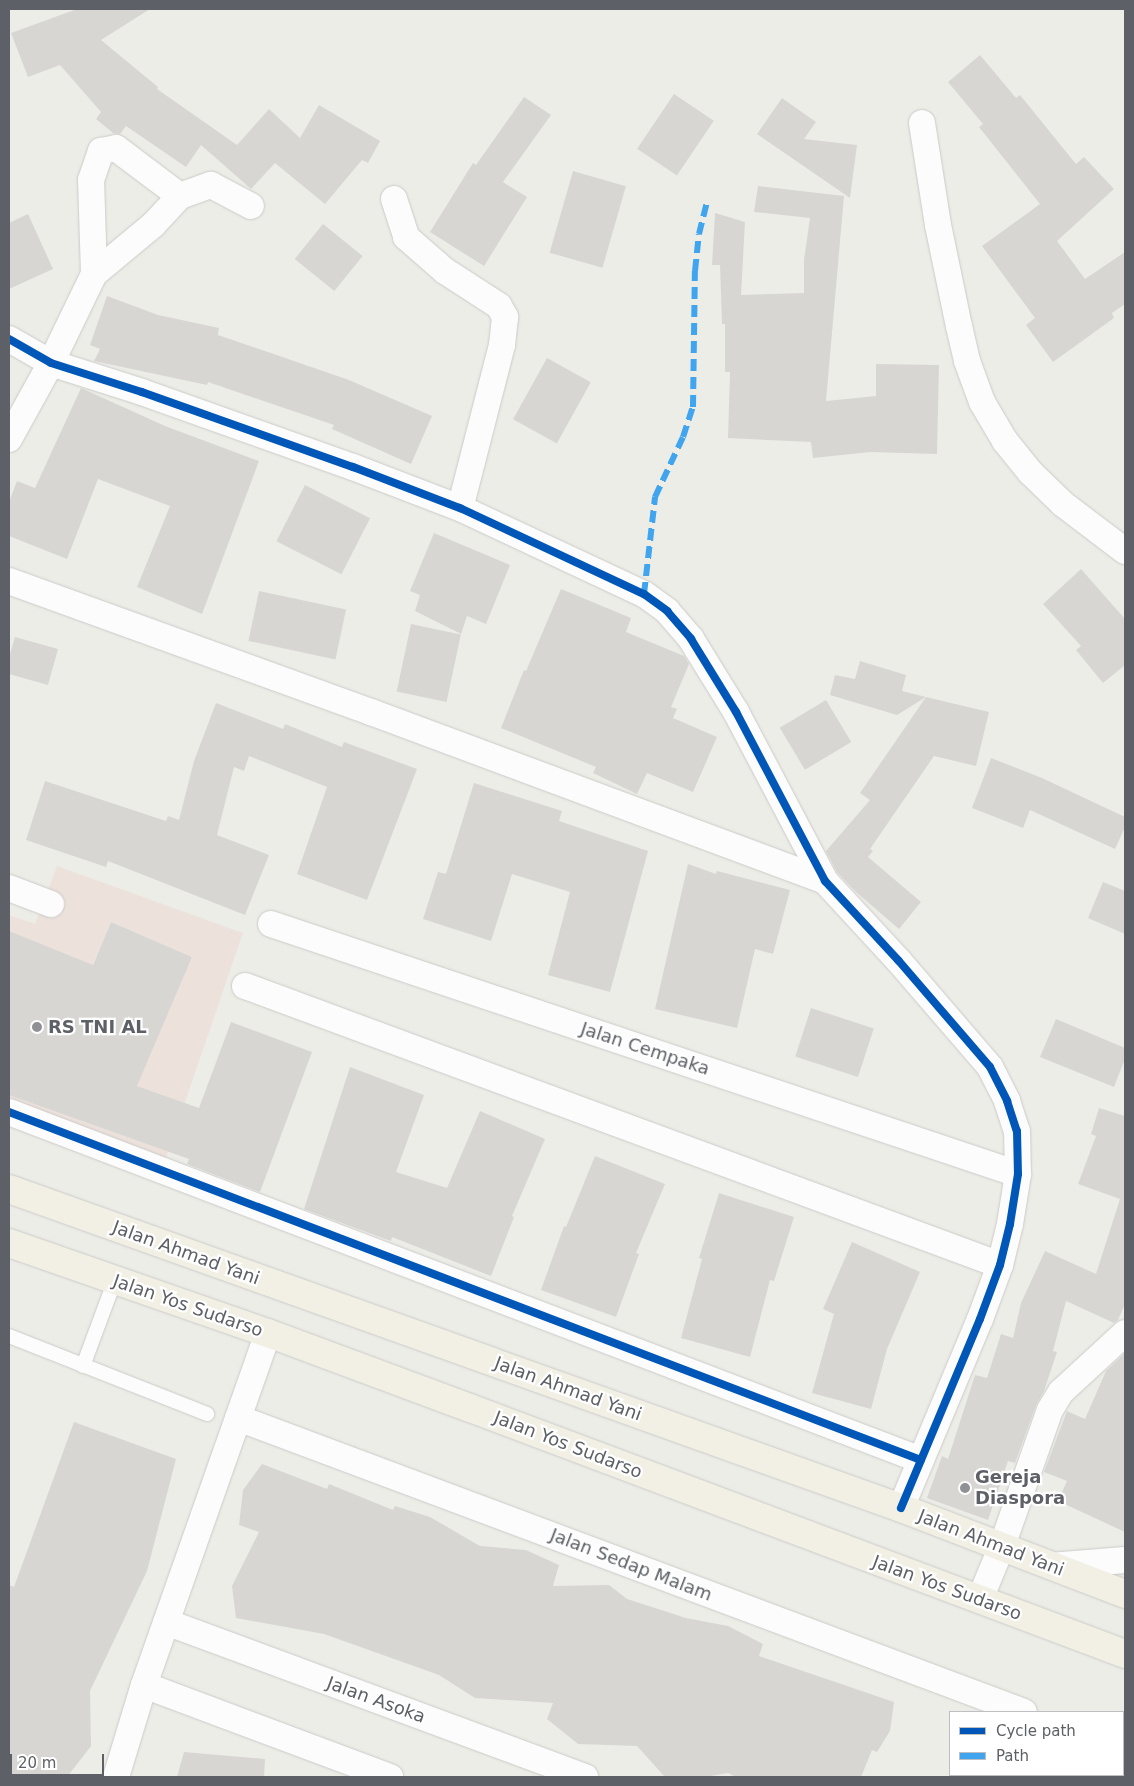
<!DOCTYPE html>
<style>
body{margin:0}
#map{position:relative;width:1134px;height:1786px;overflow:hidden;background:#edede8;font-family:"DejaVu Sans",sans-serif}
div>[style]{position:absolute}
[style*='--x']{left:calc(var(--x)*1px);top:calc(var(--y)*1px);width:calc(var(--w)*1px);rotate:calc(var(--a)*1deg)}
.medical>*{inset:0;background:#ede1dc}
.building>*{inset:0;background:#d7d6d3;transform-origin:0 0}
.roads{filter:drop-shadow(0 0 1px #cacac8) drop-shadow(0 0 1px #cacac8)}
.service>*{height:14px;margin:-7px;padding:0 7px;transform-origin:7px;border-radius:7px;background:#fcfcfc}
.minor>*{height:26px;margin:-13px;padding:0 13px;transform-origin:13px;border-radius:13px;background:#fcfcfc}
.trunk>*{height:28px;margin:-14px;padding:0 14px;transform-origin:14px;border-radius:14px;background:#f2f0e4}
.quiet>*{height:6px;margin-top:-3px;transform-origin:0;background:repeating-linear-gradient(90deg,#40a5ee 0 12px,transparent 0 18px)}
.cycleway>*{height:8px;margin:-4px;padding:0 4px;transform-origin:4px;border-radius:4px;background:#0057b8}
.dots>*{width:14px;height:14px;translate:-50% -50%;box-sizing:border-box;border:2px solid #fff;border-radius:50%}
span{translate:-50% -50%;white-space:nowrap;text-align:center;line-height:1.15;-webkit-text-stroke:4.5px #fff;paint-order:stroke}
.poi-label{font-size:18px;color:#5d6066;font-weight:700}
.left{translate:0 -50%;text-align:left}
.street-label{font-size:18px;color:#5d6066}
.frame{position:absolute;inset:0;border:10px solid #5d6066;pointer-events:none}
.legend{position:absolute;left:949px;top:1711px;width:175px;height:65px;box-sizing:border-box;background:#fff;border:1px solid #bebfc2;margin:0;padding:6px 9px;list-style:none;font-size:15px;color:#5d6066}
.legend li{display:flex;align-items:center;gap:10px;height:25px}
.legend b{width:25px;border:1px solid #bebfc2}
.scale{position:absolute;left:10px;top:1754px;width:94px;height:22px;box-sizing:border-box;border:2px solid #5d6066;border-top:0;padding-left:6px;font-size:15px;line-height:18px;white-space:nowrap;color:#5d6066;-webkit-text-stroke:4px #fff;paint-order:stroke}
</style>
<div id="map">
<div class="medical">
<i style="clip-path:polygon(evenodd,57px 866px,243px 933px,158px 1181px,9px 1124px,9px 1095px,148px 1144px,165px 1096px,9px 1041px,9px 1001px,37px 1012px,62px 953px,9px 931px,9px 915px,35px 924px,57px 866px,111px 922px,192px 957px,140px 1078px,59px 1043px,111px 922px)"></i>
</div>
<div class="building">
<i style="clip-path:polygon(77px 9px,150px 9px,101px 40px,158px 87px,157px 89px,237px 145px,269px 109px,300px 138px,319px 105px,380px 141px,368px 163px,362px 160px,325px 204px,275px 163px,251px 189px,201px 145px,186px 167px,126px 126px,120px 134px,113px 133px,96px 119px,101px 112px,60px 65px,28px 77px,11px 33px)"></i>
<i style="clip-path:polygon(980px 55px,1016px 98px,1020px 95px,1076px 164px,1084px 157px,1114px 189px,1057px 241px,1085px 279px,1125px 252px,1125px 304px,1112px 313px,1114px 318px,1053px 362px,1026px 325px,1035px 318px,982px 246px,1040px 204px,979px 127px,983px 124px,948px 82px)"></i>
<i style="left:674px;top:94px;width:48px;height:66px;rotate:34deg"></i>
<i style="clip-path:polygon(524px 97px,551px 115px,503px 182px,527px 197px,484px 266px,430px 232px,473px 163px,476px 165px)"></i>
<i style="clip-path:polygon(782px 98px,816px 122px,804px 139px,857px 145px,850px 198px,757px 134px)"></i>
<i style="left:573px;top:171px;width:55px;height:85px;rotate:16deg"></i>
<i style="clip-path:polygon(758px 186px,844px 196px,826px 401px,876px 396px,876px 364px,939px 365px,937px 454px,870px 452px,813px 458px,811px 442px,728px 438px,730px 372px,725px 372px,725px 324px,722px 324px,720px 265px,712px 265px,715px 213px,745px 222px,741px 295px,804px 293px,804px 260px,810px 218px,754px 212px)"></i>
<i style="clip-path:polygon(28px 214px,53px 269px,9px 289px,9px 223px)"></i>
<i style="left:323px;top:224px;width:51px;height:45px;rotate:39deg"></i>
<i style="clip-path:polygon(107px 296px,158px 315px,219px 328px,218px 335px,349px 380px,432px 416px,411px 464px,332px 429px,334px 425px,208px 382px,207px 385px,94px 361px,100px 349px,90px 345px)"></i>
<i style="left:547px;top:358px;width:50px;height:70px;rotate:29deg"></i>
<i style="clip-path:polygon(81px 388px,165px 426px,259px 461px,202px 614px,137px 587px,170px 506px,98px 479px,67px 559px,9px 536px,9px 502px,17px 481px,35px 488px)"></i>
<i style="left:305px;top:485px;width:73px;height:63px;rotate:27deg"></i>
<i style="clip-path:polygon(434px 533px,510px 565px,486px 624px,467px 616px,461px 634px,415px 611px,420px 595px,410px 591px)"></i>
<i style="clip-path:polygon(1081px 569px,1125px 619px,1125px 665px,1103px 683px,1076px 650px,1081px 646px,1043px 604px)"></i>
<i style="clip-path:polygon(561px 589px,631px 618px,626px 632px,684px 656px,689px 664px,671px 707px,677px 709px,673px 718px,717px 737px,693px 792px,647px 773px,637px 794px,593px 773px,596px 767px,501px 728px,524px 670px,526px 671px)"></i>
<i style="left:259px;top:591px;width:89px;height:51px;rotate:12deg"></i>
<i style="left:411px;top:624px;width:51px;height:69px;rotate:12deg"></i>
<i style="clip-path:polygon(15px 637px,58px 649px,48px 685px,9px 674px,9px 657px)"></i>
<i style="clip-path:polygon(860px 661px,906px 675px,902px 691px,926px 697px,897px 715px,830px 695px,835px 675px,855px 679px)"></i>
<i style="clip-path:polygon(926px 697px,989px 712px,976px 766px,934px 756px,870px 849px,873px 851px,868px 857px,921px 902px,899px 929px,856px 892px,837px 872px,826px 851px,870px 800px,860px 793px)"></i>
<i style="left:826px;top:700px;width:49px;height:54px;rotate:59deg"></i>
<i style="clip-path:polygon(216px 703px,283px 729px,285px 724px,342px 747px,344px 742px,417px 769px,367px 900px,297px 874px,327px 787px,249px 756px,244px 771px,234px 767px,217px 835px,269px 855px,245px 915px,108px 861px,106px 867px,26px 840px,45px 781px,166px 821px,168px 816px,179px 820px,194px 761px)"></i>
<i style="clip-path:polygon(991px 758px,1042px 778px,1125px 817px,1125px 827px,1115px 849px,1030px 810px,1023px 828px,972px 808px)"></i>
<i style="clip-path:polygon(474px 783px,562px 811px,559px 821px,648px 851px,610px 992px,548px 975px,570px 892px,512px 874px,491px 941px,423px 919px,438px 872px,446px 874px)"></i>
<i style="clip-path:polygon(688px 864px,716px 874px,717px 871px,790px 890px,773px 954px,755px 949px,737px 1028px,655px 1009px)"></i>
<i style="clip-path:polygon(1103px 882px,1125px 891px,1125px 934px,1088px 918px)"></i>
<i style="clip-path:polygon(111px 922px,192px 957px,137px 1086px,199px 1108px,231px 1022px,312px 1052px,260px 1192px,187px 1164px,189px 1159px,9px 1095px,9px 931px,93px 965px)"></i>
<i style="left:811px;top:1008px;width:66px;height:51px;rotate:18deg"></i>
<i style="clip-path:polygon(1056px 1019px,1125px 1048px,1125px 1059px,1114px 1087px,1040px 1057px)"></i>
<i style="clip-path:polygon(350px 1067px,424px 1095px,396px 1172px,447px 1188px,480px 1111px,545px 1139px,512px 1216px,514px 1217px,491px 1276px,392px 1237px,391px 1241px,304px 1209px)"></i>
<i style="clip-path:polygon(1099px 1108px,1125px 1116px,1125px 1304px,1118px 1320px,1114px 1323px,1066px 1301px,1053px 1351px,1057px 1352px,1044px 1391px,1036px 1405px,1016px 1460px,1015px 1463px,1008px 1461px,988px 1520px,927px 1498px,942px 1456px,948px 1459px,975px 1375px,987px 1378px,1001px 1334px,1013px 1338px,1021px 1303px,1045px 1251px,1096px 1274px,1120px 1199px,1123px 1200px,1078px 1184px,1096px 1136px,1091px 1134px)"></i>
<i style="clip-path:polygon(595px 1156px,665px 1184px,636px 1253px,639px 1254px,616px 1317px,541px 1290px,564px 1226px,566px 1227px)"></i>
<i style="clip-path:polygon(719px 1193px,794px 1217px,774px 1281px,770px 1280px,750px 1357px,681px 1338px,702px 1259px,699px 1258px)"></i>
<i style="clip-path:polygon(852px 1242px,920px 1272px,887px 1349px,871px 1409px,812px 1393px,834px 1314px,823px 1309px)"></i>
<i style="clip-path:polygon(1125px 1353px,1125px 1532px,1058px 1501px,1067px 1481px,1044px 1472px,1067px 1411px,1085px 1419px,1106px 1371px)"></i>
<i style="clip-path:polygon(74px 1422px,176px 1459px,147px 1571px,90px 1691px,91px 1746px,67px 1777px,9px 1777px,9px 1585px,14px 1587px)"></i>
<i style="clip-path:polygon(262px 1464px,327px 1489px,329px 1484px,393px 1510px,395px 1506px,430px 1517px,480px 1546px,526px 1550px,559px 1565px,553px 1586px,609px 1585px,627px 1599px,686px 1618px,728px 1626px,763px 1644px,759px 1656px,894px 1702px,890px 1731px,877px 1752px,872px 1750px,861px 1777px,736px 1777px,728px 1773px,705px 1777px,665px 1777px,637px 1746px,578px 1744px,547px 1719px,553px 1703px,475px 1698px,439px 1675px,324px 1634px,236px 1618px,232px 1586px,259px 1532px,239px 1525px,243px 1490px)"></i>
<i style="clip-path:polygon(184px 1752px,265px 1759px,264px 1777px,177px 1777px)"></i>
</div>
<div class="roads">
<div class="service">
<i style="--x:9;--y:1336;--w:213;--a:21.5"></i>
<i style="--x:83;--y:1366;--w:92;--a:-69.6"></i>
</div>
<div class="minor">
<i style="--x:922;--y:123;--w:103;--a:81.1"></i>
<i style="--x:938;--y:225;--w:103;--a:78.3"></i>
<i style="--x:959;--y:326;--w:36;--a:77"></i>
<i style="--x:967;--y:361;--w:44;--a:69.9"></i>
<i style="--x:982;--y:402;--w:45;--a:59.5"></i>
<i style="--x:1005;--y:441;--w:40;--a:51"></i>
<i style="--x:1030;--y:472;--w:46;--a:44.1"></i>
<i style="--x:1063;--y:504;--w:78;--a:37.2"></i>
<i style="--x:394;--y:199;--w:40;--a:72"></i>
<i style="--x:406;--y:237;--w:52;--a:41.1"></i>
<i style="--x:445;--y:271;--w:64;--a:32.9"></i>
<i style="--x:499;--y:306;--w:13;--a:61"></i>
<i style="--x:505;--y:317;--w:28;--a:96"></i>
<i style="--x:502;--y:345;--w:168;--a:104.4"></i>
<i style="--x:94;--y:274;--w:77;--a:-39.7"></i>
<i style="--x:153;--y:225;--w:40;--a:-47"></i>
<i style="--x:180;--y:196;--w:33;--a:-20"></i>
<i style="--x:211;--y:185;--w:45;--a:27.7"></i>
<i style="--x:9;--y:339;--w:48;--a:29.7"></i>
<i style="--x:51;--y:363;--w:96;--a:17.7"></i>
<i style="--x:142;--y:392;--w:224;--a:19.6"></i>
<i style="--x:353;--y:467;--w:115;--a:21"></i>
<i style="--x:460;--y:508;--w:203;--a:25.1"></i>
<i style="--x:644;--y:594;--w:29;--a:36"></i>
<i style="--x:667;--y:611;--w:37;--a:49"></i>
<i style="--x:691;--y:639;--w:86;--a:58.3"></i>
<i style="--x:736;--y:712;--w:191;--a:62.2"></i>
<i style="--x:825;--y:881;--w:108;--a:47.3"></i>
<i style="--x:898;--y:960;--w:141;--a:49.3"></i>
<i style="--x:990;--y:1067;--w:38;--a:63"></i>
<i style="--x:1007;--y:1101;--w:32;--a:72"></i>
<i style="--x:1017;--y:1131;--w:43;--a:88.7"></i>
<i style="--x:1018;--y:1174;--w:51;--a:99.1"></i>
<i style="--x:1010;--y:1224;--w:42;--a:103.7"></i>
<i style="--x:1000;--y:1265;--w:58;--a:110.3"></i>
<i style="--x:980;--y:1319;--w:205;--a:112.7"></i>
<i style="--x:9;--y:439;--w:87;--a:-61.1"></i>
<i style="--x:51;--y:363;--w:99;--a:-64.2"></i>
<i style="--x:94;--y:274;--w:94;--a:-91.8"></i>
<i style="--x:91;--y:180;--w:31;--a:-71"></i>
<i style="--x:101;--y:151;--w:15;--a:-11"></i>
<i style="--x:116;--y:148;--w:80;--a:36.9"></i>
<i style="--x:9;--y:581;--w:385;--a:19.9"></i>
<i style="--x:371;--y:712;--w:484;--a:20.4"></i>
<i style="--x:9;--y:888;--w:45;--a:20.9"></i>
<i style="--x:271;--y:924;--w:788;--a:18.5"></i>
<i style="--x:245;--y:986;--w:805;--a:20.28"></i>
<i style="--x:9;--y:1112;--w:976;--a:20.89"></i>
<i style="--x:238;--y:1418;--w:839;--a:20.51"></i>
<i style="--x:1050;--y:1566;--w:75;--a:-4.6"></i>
<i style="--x:980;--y:1599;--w:57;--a:-67.5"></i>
<i style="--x:1002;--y:1546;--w:144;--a:-70.6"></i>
<i style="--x:1050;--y:1410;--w:21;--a:-59"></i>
<i style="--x:1061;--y:1392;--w:87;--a:-42.7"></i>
<i style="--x:166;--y:1622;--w:447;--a:20.3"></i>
<i style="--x:144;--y:1685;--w:263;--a:20.5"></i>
<i style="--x:1123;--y:1749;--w:2;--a:27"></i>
<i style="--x:116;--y:1777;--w:96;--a:-73.1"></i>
<i style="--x:144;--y:1685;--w:373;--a:-70.6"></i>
</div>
<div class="trunk">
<i style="--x:9;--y:1189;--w:947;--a:19.68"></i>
<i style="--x:901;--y:1508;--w:240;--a:21"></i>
<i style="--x:9;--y:1243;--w:274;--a:19.2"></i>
<i style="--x:268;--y:1333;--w:215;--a:20.4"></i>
<i style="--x:470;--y:1408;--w:700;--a:20.58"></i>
</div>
</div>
<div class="quiet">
<i style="--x:644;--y:594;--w:98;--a:-83.5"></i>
<i style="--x:655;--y:497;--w:66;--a:-65"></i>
<i style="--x:683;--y:437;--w:32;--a:-72"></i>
<i style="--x:693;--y:407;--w:136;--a:-89.2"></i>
<i style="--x:695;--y:271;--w:37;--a:-84"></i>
<i style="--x:699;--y:234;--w:34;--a:-76"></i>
</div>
<div class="cycleway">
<i style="--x:9;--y:339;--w:48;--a:29.7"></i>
<i style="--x:51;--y:363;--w:96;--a:17.7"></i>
<i style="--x:142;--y:392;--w:224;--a:19.6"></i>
<i style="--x:353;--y:467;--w:115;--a:21"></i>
<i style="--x:460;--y:508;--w:203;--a:25.1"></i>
<i style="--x:644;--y:594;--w:29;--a:36"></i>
<i style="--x:667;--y:611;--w:37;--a:49"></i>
<i style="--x:691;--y:639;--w:86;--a:58.3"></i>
<i style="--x:736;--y:712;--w:191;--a:62.2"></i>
<i style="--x:825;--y:881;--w:108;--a:47.3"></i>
<i style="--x:898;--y:960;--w:141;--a:49.3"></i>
<i style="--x:990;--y:1067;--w:38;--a:63"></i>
<i style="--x:1007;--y:1101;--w:32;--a:72"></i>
<i style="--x:1017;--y:1131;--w:43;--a:88.7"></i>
<i style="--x:1018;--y:1174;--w:51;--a:99.1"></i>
<i style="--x:1010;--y:1224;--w:42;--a:103.7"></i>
<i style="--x:1000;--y:1265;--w:58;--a:110.3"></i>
<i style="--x:980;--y:1319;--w:205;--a:112.7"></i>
<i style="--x:9;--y:1112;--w:976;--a:20.89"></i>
</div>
<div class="dots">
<i style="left:37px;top:1027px;background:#8f9194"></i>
<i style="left:965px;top:1488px;background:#8f9194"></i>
</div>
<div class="poi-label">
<span class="left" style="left:48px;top:1027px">RS TNI AL</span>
<span class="left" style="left:975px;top:1488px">Gereja<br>Diaspora</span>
</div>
<div class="street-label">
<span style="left:645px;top:1049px;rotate:18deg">Jalan Cempaka</span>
<span style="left:186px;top:1253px;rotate:20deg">Jalan Ahmad Yani</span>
<span style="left:188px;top:1306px;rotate:19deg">Jalan Yos Sudarso</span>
<span style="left:568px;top:1389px;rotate:20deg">Jalan Ahmad Yani</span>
<span style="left:568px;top:1445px;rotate:21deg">Jalan Yos Sudarso</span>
<span style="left:991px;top:1543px;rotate:21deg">Jalan Ahmad Yani</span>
<span style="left:631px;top:1565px;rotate:21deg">Jalan Sedap Malam</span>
<span style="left:947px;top:1588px;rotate:20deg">Jalan Yos Sudarso</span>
<span style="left:376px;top:1700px;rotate:20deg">Jalan Asoka</span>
</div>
<div class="frame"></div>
<ul class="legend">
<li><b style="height:6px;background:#0057b8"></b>Cycle path</li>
<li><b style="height:6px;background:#40a5ee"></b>Path</li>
</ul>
<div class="scale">20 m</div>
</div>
